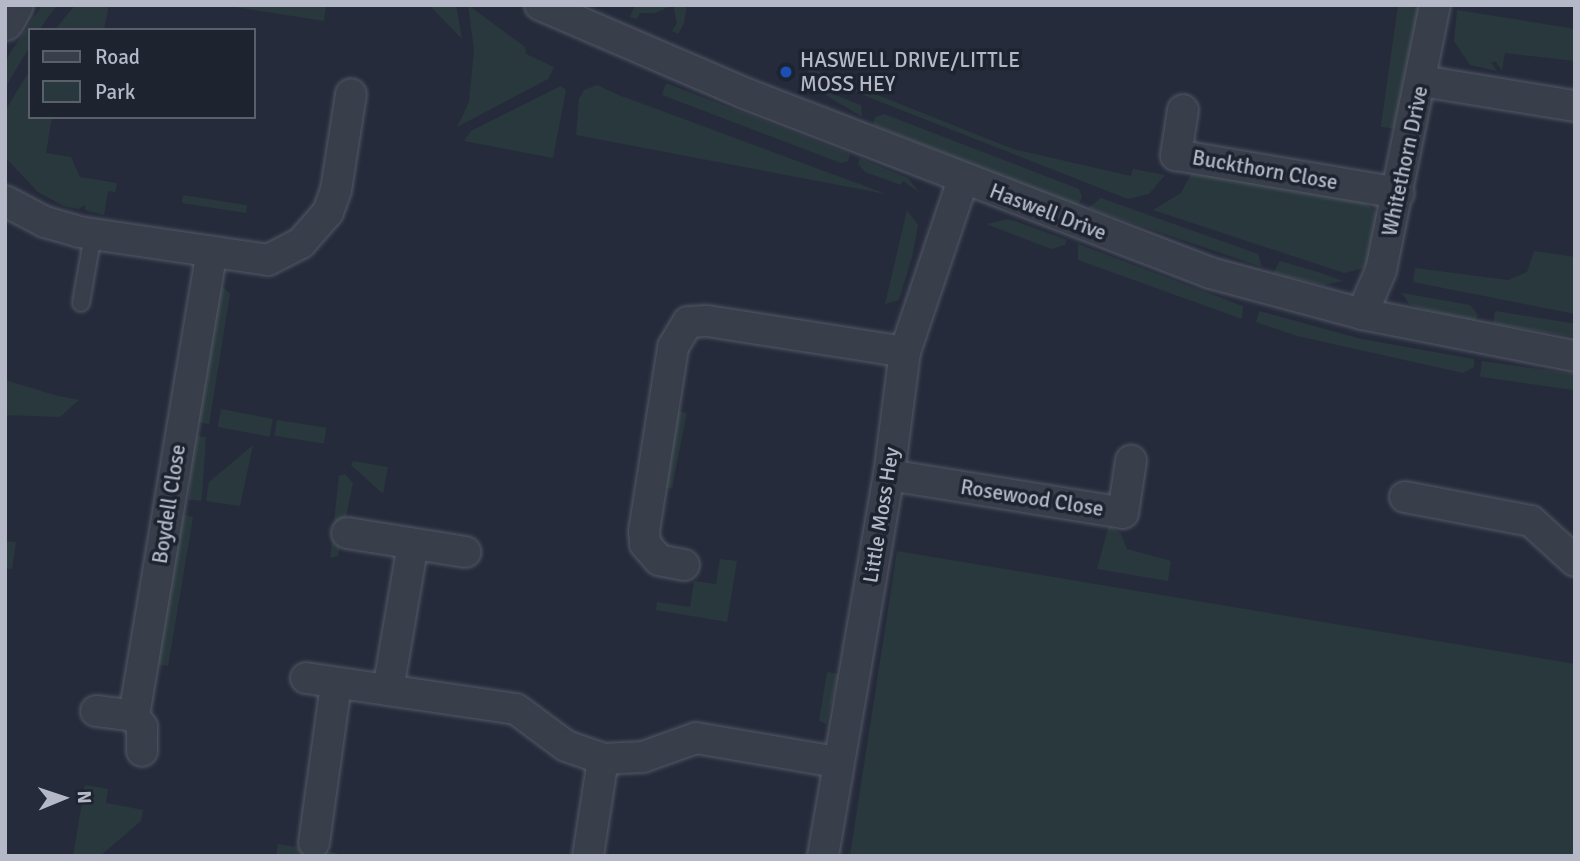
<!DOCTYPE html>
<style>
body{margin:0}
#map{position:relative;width:1580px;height:861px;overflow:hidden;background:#262b3b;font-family:Signika,sans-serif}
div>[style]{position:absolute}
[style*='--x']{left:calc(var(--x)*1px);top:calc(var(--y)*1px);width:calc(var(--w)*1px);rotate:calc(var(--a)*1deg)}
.green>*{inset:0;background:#29383d;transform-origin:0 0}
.roads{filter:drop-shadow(0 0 2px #545966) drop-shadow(0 0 2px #545966)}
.service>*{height:16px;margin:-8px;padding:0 8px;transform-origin:8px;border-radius:8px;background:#393e4b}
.minor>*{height:30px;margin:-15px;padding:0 15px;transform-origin:15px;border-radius:15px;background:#393e4b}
.tertiary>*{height:38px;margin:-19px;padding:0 19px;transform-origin:19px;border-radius:19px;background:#393e4b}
.dots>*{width:19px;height:19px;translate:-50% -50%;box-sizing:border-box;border:4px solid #1e2330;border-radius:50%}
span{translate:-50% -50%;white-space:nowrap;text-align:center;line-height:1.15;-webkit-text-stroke:7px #1e2330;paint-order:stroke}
.poi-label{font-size:21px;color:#b5b9c7}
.left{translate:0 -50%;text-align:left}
.street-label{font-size:21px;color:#b5b9c7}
.frame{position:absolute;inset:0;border:7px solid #b5b9c7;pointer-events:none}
.legend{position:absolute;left:28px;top:28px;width:228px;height:91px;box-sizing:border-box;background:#1e2330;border:2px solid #5a5f6c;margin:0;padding:9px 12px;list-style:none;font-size:21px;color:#b5b9c7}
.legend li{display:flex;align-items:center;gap:14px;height:35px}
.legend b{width:35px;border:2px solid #5a5f6c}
.north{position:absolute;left:28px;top:763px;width:70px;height:70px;-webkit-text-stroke:5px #1e2330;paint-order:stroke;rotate:88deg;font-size:19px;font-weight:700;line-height:28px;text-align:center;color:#b5b9c7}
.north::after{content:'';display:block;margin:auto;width:24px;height:32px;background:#b5b9c7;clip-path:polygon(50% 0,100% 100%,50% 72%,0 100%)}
</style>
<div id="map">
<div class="green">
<i style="clip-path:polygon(42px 5px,57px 5px,39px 30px,30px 30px,30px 46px,5px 88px,5px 61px)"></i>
<i style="clip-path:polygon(75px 5px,109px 5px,104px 30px,55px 30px)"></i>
<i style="clip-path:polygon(222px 5px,326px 5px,324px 21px)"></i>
<i style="clip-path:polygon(420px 5px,456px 5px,462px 39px,431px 7px)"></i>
<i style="clip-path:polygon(468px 5px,525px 47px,526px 54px,554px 67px,548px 79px,457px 127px,469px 102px,474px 50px)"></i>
<i style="clip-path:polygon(635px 5px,687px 5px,684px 23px,678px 34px,672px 31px,677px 23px,673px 5px,655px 13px,640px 13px,637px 19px,630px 17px)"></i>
<i style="left:1398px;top:5px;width:21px;height:123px;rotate:8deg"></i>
<i style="clip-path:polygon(1457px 10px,1575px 29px,1575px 61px,1505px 53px,1502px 70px,1495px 61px,1491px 63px,1497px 71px,1470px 65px,1454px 41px)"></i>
<i style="clip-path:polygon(807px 67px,1013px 149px,1131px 176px,1133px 169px,1165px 175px,1149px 194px,1128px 199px,863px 95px,809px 73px)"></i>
<i style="clip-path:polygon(30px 70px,30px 117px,52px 117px,46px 153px,71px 157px,80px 177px,117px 183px,115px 192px,108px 191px,104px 215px,85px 210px,85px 205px,79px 209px,63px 206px,38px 192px,5px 157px,5px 111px)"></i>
<i style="clip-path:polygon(666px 83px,850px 154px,848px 161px,841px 163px,662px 95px)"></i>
<i style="clip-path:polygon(597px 85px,616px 94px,886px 194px,576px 135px,579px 99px,584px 90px)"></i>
<i style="clip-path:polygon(809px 85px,861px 105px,862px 117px)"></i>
<i style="clip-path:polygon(561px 86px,566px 90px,553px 158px,464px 141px,471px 131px)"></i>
<i style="clip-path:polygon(884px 114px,1079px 189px,1082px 197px,1078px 206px,873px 125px,875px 117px)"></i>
<i style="clip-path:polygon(860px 158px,908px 178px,920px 193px,903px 181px,901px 185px,865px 172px,858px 164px)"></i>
<i style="clip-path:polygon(1192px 172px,1361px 200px,1378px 213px,1370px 260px,1364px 268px,1344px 273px,1153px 210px,1181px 193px)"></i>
<i style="left:183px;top:195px;width:65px;height:8px;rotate:9deg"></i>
<i style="clip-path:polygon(1101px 198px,1258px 254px,1262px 267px,1088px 208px)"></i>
<i style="clip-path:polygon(907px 210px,918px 225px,912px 257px,899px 300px,885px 304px)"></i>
<i style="clip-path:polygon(1009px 219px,1067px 240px,1065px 245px,1051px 249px,986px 224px)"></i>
<i style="clip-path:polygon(1078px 244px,1243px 306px,1242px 319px,1078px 260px)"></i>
<i style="clip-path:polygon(1534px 251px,1575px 257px,1575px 314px,1413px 282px,1415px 268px,1508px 280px,1527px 272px)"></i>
<i style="clip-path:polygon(1280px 261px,1318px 272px,1343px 281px,1323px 285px,1273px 273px)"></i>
<i style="clip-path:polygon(223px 287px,230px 294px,209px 424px,196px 422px,218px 296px)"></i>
<i style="clip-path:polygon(1402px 293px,1470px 305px,1478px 315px,1475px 321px,1427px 310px,1409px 304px)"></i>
<i style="clip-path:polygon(1259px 311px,1361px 339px,1474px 359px,1474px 367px,1463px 373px,1297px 336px,1256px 322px)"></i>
<i style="left:1495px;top:311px;width:81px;height:13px;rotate:9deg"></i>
<i style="left:1482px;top:361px;width:94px;height:16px;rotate:8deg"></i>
<i style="clip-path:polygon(5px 380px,58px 396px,79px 400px,60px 417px,5px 415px)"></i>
<i style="left:221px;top:409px;width:53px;height:18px;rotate:11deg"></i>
<i style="left:677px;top:411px;width:10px;height:77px;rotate:11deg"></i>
<i style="left:277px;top:420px;width:50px;height:16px;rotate:9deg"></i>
<i style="left:193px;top:436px;width:13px;height:64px;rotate:4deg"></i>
<i style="clip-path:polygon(253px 445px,240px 506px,206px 501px,209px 482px)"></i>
<i style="clip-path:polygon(353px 461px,388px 467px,383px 494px,351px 465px)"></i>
<i style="clip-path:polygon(345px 474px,353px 483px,338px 556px,330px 558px,339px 476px)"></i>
<i style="clip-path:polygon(181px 514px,193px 517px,168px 666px,158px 665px)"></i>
<i style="clip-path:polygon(1109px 525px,1121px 534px,1127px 549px,1171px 561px,1168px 581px,1097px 569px)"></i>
<i style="clip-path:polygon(5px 541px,16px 542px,12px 569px,5px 568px)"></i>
<i style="clip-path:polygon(897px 551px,1575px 664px,1575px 856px,850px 856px)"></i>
<i style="clip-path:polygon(720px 559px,737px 561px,727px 622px,656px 610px,657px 602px,690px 607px,694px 581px,716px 584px)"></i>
<i style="clip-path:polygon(827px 672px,839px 674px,826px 724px,819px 721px)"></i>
<i style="clip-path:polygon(85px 785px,108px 789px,106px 803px,143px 810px,141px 821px,100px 856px,73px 856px)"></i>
<i style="clip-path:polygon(278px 844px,337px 853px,337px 856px,276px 856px)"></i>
</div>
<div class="roads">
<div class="service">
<i style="--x:81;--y:303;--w:70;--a:-80.1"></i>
</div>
<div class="minor">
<i style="--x:540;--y:5;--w:222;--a:23.3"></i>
<i style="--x:744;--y:93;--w:500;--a:21.1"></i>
<i style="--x:1210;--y:273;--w:157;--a:15.1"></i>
<i style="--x:1362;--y:314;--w:217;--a:11.2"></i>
<i style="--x:1422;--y:81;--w:155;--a:9.3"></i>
<i style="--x:1183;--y:110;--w:46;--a:98.8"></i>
<i style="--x:1176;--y:155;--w:226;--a:9.7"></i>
<i style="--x:5;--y:201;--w:45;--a:27.7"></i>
<i style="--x:45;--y:222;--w:35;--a:16"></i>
<i style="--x:79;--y:232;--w:191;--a:8.4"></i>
<i style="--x:268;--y:260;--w:37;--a:-27"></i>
<i style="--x:301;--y:243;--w:41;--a:-48.9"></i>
<i style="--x:328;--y:212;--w:23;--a:-70"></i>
<i style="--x:336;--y:190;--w:97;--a:-81.1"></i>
<i style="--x:1362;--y:314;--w:48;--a:-66.6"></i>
<i style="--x:1381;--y:270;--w:270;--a:-78.5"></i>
<i style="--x:889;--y:475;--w:237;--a:9.2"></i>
<i style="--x:1123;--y:513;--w:53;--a:-81.3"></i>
<i style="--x:1405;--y:497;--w:128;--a:10.8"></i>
<i style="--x:1531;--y:521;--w:59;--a:42.3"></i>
<i style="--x:347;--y:533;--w:120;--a:9.1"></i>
<i style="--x:684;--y:565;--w:25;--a:-169"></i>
<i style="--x:659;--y:560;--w:21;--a:-131"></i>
<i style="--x:645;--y:544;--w:13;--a:-94"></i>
<i style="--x:644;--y:531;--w:186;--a:-81"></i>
<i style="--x:673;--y:347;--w:29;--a:-59"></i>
<i style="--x:688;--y:322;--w:19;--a:-3"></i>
<i style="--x:707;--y:321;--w:200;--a:8.9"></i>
<i style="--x:306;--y:678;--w:212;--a:8.4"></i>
<i style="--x:516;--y:709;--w:62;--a:36.5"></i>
<i style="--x:566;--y:746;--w:39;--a:19"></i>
<i style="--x:603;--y:759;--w:40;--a:-2.9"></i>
<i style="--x:643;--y:757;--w:56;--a:-19.7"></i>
<i style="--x:696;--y:738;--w:143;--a:9.7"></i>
<i style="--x:388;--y:690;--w:148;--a:-80.3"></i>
<i style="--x:96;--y:711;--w:38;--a:7"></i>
<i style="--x:142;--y:751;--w:24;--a:-90"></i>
<i style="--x:142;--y:727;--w:14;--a:-126"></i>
<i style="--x:134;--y:716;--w:468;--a:-80.5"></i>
<i style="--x:314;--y:843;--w:161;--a:-82.1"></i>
<i style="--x:588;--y:856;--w:98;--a:-81.2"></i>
<i style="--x:823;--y:856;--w:387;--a:-80.2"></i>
<i style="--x:889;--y:475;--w:124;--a:-82.6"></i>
<i style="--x:905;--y:352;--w:182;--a:-71.4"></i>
</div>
<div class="tertiary">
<i style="--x:5;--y:21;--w:18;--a:-61"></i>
</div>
</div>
<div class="dots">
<i style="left:786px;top:72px;background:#1a4fb4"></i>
</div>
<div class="poi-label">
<span class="left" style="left:800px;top:72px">HASWELL DRIVE/LITTLE<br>MOSS HEY</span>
</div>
<div class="street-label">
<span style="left:1405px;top:161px;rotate:-78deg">Whitethorn Drive</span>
<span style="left:1265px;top:170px;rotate:10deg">Buckthorn Close</span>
<span style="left:1048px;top:212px;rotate:21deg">Haswell Drive</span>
<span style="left:1032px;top:498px;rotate:9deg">Rosewood Close</span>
<span style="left:169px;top:504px;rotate:-81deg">Boydell Close</span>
<span style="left:881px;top:515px;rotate:-81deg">Little Moss Hey</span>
</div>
<div class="frame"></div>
<ul class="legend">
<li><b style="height:9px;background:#393e4b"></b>Road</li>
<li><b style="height:19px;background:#29383d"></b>Park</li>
</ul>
<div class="north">N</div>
</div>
